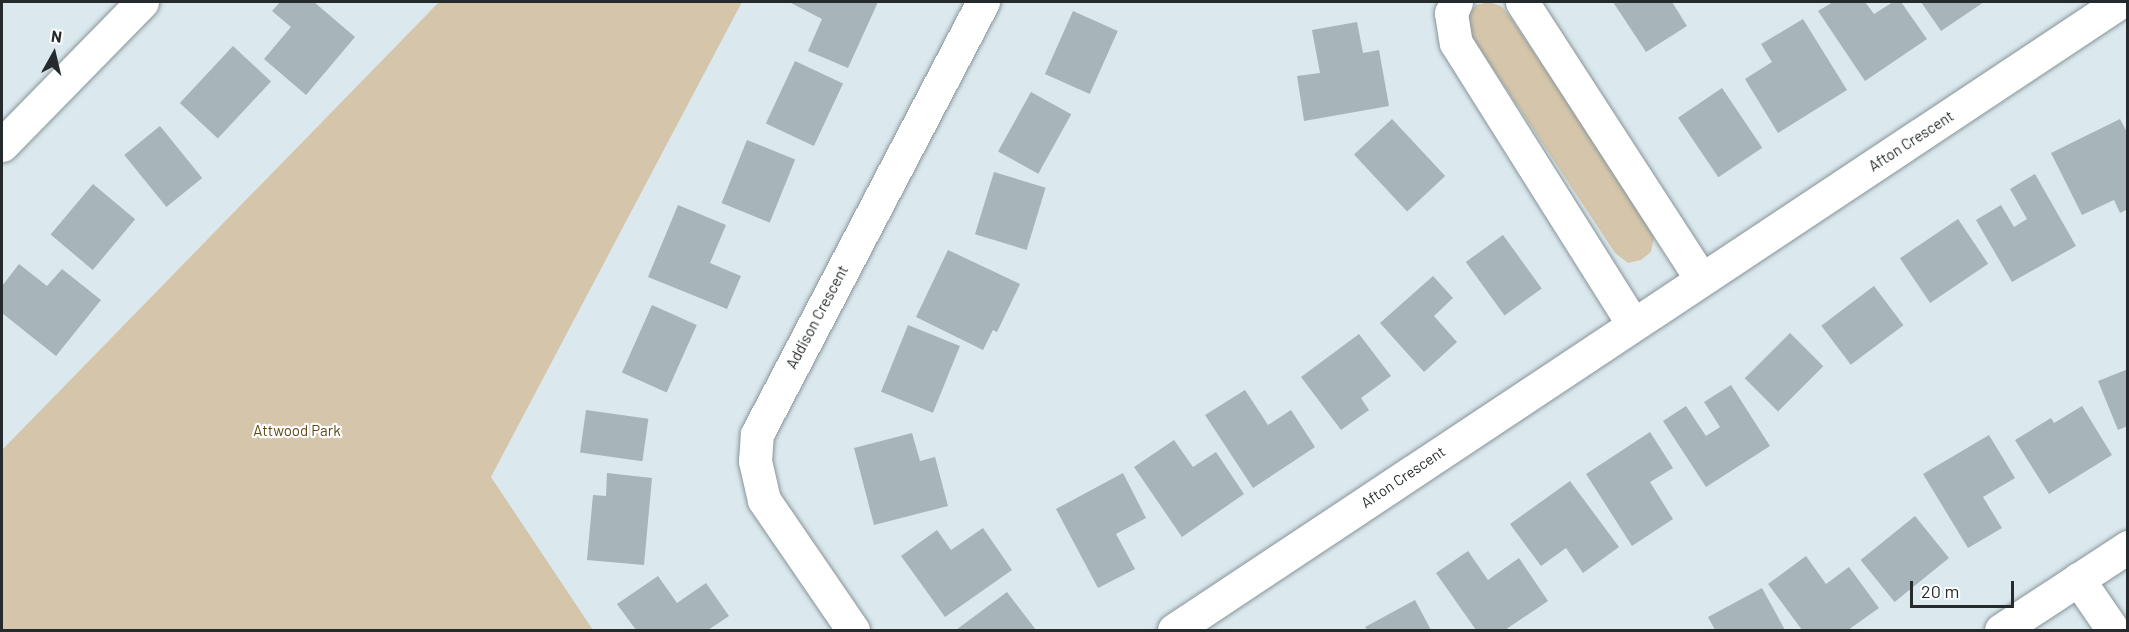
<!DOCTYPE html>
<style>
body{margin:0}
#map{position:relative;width:2129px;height:632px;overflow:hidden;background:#dbe9ee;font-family:Barlow,sans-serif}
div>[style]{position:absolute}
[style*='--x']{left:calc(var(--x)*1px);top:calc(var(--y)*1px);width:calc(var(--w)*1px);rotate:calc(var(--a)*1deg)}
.green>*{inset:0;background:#d5c6ab}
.building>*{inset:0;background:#a7b4b9;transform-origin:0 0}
.roads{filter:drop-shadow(0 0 2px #889499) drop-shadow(0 0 2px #889499)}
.street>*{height:33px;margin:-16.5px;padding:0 16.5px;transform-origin:16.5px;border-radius:16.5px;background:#fff}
.secondary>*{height:33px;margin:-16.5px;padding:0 16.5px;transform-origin:16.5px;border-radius:16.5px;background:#fff}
span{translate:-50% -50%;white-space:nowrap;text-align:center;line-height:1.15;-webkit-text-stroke:4.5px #fff;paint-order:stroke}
.street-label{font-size:15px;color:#252b2c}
.park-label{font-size:15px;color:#614814}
.frame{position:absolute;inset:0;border:3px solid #252b2c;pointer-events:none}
.north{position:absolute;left:24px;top:24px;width:60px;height:60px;-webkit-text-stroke:4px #fff;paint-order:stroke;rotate:8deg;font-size:16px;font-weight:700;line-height:24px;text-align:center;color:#252b2c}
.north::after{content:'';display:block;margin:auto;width:21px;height:27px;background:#252b2c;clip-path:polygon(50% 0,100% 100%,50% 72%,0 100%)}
.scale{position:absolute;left:1910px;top:581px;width:104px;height:27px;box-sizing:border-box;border:3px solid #252b2c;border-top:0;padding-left:8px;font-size:18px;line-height:21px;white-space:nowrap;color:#252b2c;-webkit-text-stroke:4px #fff;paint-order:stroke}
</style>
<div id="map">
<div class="green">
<i style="clip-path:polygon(439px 2px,742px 2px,491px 477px,593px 630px,2px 630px,2px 450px)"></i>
<i style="clip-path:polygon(1489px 2px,1501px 6px,1511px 18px,1646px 220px,1654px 237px,1651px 252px,1641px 260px,1628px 263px,1615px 253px,1468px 31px,1467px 17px,1476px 5px)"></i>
</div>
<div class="building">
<i style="clip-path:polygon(280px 2px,314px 2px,355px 37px,306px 95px,264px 59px,291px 27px,272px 11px)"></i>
<i style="clip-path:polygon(789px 2px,878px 2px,848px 68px,808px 51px,822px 19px)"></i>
<i style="clip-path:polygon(1613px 2px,1672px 2px,1687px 26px,1646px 52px)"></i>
<i style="clip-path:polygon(1833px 2px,1865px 2px,1874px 14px,1893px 2px,1901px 2px,1927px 39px,1865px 81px,1818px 11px)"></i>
<i style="clip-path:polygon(1921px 2px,1984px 2px,1941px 31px)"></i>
<i style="left:1073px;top:11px;width:49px;height:69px;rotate:24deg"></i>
<i style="clip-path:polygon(1803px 19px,1847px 90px,1778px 133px,1745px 79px,1772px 62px,1761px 44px)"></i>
<i style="clip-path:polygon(1357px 22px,1363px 53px,1379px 50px,1389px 106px,1304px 121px,1297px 76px,1320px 73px,1312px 30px)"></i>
<i style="left:233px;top:46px;width:52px;height:78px;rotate:43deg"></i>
<i style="left:795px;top:61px;width:53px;height:69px;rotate:25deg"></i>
<i style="left:1722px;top:88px;width:72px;height:53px;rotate:56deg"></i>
<i style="left:1031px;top:92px;width:46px;height:68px;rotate:29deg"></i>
<i style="left:1392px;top:119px;width:78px;height:52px;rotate:47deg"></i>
<i style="clip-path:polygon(2120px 119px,2128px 134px,2128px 209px,2120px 213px,2114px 200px,2082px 215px,2051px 153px)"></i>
<i style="left:160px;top:126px;width:67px;height:46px;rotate:51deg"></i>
<i style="left:747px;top:140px;width:52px;height:68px;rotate:22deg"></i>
<i style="left:994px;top:172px;width:54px;height:65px;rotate:17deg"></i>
<i style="clip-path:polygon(2035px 174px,2076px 246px,2012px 282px,1976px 220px,2001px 205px,2014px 227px,2027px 219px,2010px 189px)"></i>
<i style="left:93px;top:184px;width:55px;height:66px;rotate:40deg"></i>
<i style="clip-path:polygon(678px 205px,726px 225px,710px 263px,741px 276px,727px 309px,648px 277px)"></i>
<i style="left:1958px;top:219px;width:54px;height:70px;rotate:56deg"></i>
<i style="left:1503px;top:235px;width:66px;height:46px;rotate:54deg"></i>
<i style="clip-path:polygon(948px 250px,1020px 284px,997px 332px,993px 330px,983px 350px,916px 317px)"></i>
<i style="clip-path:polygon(19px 264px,47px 286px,62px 269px,101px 300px,56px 356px,2px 313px,2px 286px)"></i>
<i style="clip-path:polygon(1433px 276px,1453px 298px,1434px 316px,1457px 342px,1424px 372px,1380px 323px)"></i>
<i style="left:1874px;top:286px;width:49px;height:66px;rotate:53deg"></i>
<i style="left:652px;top:305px;width:49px;height:74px;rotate:24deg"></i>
<i style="left:908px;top:325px;width:56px;height:72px;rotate:22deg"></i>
<i style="left:1790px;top:333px;width:47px;height:64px;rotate:45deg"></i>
<i style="clip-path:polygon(1359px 334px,1391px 376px,1361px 398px,1369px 410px,1341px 430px,1301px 377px)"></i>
<i style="clip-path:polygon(2128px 369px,2128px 426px,2118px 430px,2098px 381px)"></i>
<i style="clip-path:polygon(1731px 385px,1770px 446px,1706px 487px,1663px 421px,1686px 406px,1706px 436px,1720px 427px,1704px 402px)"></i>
<i style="clip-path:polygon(1245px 390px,1268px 425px,1291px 410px,1315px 447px,1253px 488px,1205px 415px)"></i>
<i style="clip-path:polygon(2082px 406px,2112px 455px,2049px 494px,2015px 440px,2051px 418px,2054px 423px)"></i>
<i style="left:586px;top:410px;width:63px;height:43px;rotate:8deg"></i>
<i style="clip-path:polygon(1650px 432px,1673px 468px,1650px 482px,1673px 519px,1632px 546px,1586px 474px)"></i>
<i style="clip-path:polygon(912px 433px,920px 461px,935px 457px,948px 506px,874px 525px,854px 448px)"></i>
<i style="clip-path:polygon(1989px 435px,2015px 478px,1983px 497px,2002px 528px,1968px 548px,1923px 474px)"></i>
<i style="clip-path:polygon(1174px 440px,1193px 467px,1216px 452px,1244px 494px,1182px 537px,1134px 467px)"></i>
<i style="clip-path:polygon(607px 473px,652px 478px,644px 565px,587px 560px,593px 495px,606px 496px)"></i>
<i style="clip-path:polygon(1123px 473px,1146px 518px,1116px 534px,1135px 569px,1098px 588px,1056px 509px)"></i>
<i style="clip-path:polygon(1570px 481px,1619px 547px,1583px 573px,1566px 548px,1541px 566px,1510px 524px)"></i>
<i style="left:1915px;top:516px;width:54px;height:70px;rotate:51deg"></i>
<i style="clip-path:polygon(983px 528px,1012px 570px,945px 617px,901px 556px,937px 530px,951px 550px)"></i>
<i style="clip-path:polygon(1468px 551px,1488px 580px,1519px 558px,1548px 601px,1505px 630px,1476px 630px,1436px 573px)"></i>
<i style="clip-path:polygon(1806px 556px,1826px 584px,1849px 567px,1879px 608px,1848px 630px,1802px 630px,1768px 584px)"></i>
<i style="clip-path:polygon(658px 576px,677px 603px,706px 583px,729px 616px,708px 630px,636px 630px,617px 604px)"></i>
<i style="clip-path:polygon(1762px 588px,1785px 630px,1715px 630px,1708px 617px)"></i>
<i style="clip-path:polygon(1007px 592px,1036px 630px,956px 630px)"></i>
<i style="clip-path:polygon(1415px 600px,1431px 630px,1367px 630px,1365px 627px)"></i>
</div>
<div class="roads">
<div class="street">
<i style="--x:1456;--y:2;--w:12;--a:114"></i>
<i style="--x:1451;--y:13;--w:30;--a:81"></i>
<i style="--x:1456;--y:43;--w:332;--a:57.8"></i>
<i style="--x:1522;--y:2;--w:330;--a:57.1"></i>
<i style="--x:2078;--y:579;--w:62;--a:55.5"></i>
<i style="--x:853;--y:630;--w:158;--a:-124.4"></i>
<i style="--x:764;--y:500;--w:40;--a:-103"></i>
<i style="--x:755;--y:461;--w:27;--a:-86"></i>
<i style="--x:757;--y:434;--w:488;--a:-62.4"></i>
<i style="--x:1174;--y:630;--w:1135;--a:-33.58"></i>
</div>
<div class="secondary">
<i style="--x:2;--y:145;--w:200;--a:-45.6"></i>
<i style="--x:2001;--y:630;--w:152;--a:-33.2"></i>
</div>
</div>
<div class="street-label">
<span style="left:1911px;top:141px;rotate:-33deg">Afton Crescent</span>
<span style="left:817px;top:317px;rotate:-62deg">Addison Crescent</span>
<span style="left:1403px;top:477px;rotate:-34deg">Afton Crescent</span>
</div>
<div class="park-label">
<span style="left:297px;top:431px">Attwood Park</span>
</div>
<div class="frame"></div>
<div class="north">N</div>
<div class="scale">20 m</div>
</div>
